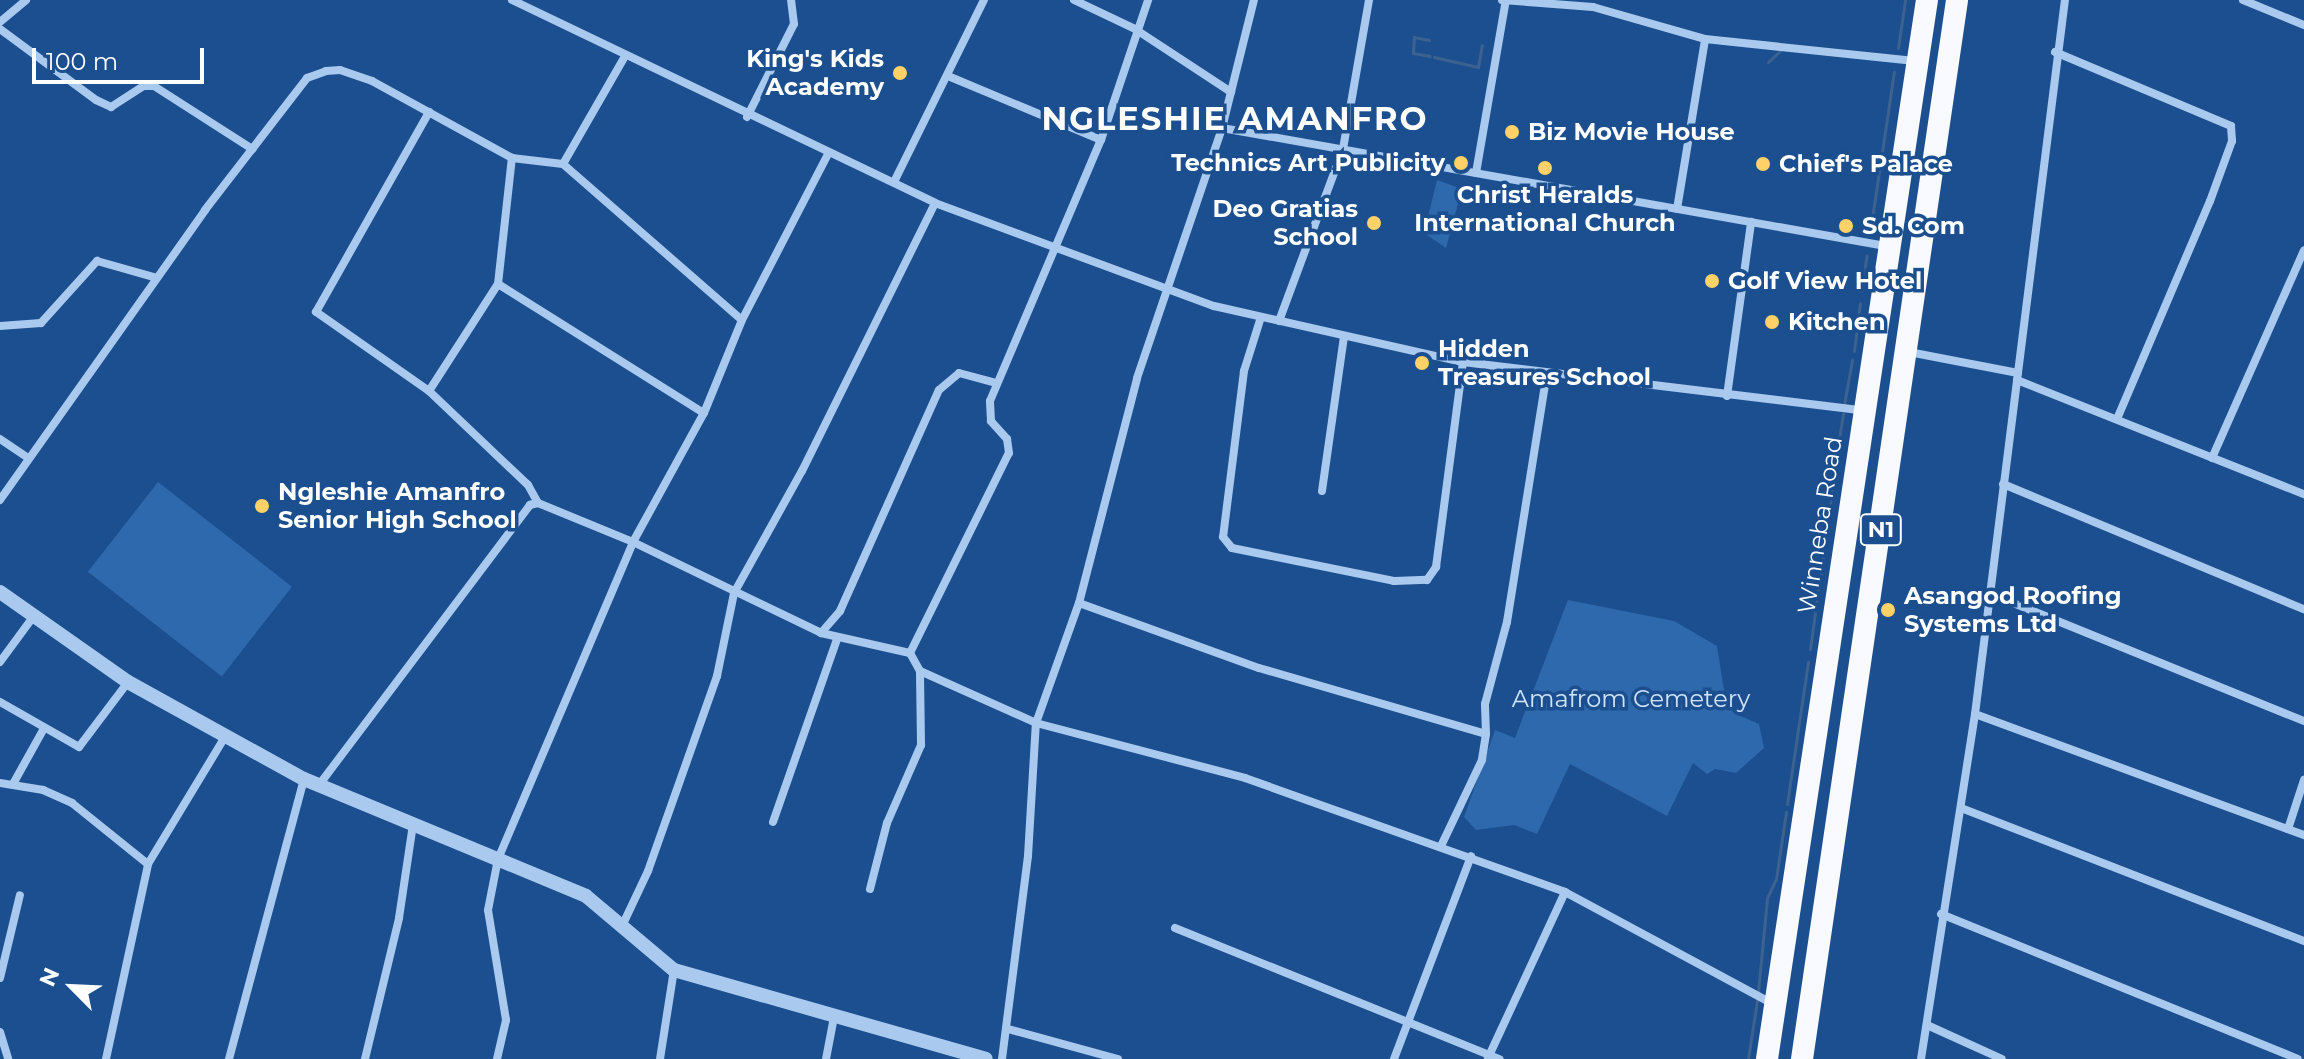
<!DOCTYPE html>
<style>
body{margin:0}
#map{position:relative;width:2304px;height:1059px;overflow:hidden;background:#1b4f8f;font-family:Montserrat,sans-serif}
div>[style]{position:absolute}
[style*='--x']{left:calc(var(--x)*1px);top:calc(var(--y)*1px);width:calc(var(--w)*1px);rotate:calc(var(--a)*1deg)}
.green>*{inset:0;background:#2e69ad;transform-origin:0 0}
.stream>*{height:3px;margin:-1.5px;padding:0 1.5px;transform-origin:1.5px;border-radius:1.5px;background:#3c6290}
.minor>*{height:8px;margin:-4px;padding:0 4px;transform-origin:4px;border-radius:4px;background:#a9c9ee}
.tertiary>*{height:14px;margin:-7px;padding:0 7px;transform-origin:7px;border-radius:7px;background:#a9c9ee}
.trunk>*{height:22px;margin:-11px;padding:0 11px;transform-origin:11px;border-radius:11px;background:#f8faff}
.dots>*{width:22px;height:22px;translate:-50% -50%;box-sizing:border-box;border:4px solid #1b4f8f;border-radius:50%}
span{translate:-50% -50%;white-space:nowrap;text-align:center;line-height:1.15;-webkit-text-stroke:7px #1b4f8f;paint-order:stroke}
.shield-label span{padding:2px 6px;background:#1b4f8f;border:2px solid;border-radius:6px;-webkit-text-stroke-width:0}
.shield-label{font-size:22px;color:#fff;font-weight:700}
.poi-label{font-size:24px;color:#fff;font-weight:700}
.right{translate:-100% -50%;text-align:right}
.left{translate:0 -50%;text-align:left}
.street-label{font-size:24px;color:#fff}
.park-label{font-size:24px;color:#cfe3fa}
.district-label{font-size:32px;color:#fff;font-weight:700;letter-spacing:2px}
.north{position:absolute;left:32px;top:947px;width:80px;height:80px;-webkit-text-stroke:6px #1b4f8f;paint-order:stroke;rotate:294deg;font-size:22px;font-weight:700;line-height:32px;text-align:center;color:#fff}
.north::after{content:'';display:block;margin:auto;width:28px;height:36px;background:#fff;clip-path:polygon(50% 0,100% 100%,50% 72%,0 100%)}
.scale{position:absolute;left:32px;top:48px;width:172px;height:36px;box-sizing:border-box;border:4px solid #fff;border-top:0;padding-left:10px;font-size:24px;line-height:28px;white-space:nowrap;color:#fff;-webkit-text-stroke:6px #1b4f8f;paint-order:stroke}
</style>
<div id="map">
<div class="green">
<i style="clip-path:polygon(1437px 180px,1462px 189px,1446px 248px,1424px 233px)"></i>
<i style="left:158px;top:482px;width:170px;height:114px;rotate:38deg"></i>
<i style="clip-path:polygon(1568px 600px,1674px 621px,1717px 646px,1726px 703px,1738px 715px,1759px 724px,1764px 748px,1736px 773px,1715px 769px,1707px 774px,1693px 763px,1667px 816px,1570px 764px,1537px 834px,1514px 825px,1476px 830px,1464px 817px,1495px 730px,1515px 738px)"></i>
</div>
<div class="stream">
<i style="--x:1429;--y:40;--w:15;--a:-169"></i>
<i style="--x:1414;--y:37;--w:16;--a:94"></i>
<i style="--x:1413;--y:53;--w:17;--a:10"></i>
<i style="--x:1898;--y:48;--w:49;--a:-81.7"></i>
<i style="--x:1434;--y:57;--w:45;--a:12.8"></i>
<i style="--x:1478;--y:67;--w:22;--a:-80"></i>
<i style="--x:1768;--y:62;--w:21;--a:-43"></i>
<i style="--x:1870;--y:232;--w:162;--a:-81.5"></i>
<i style="--x:1861;--y:291;--w:36;--a:-81"></i>
<i style="--x:1854;--y:351;--w:48;--a:-82.9"></i>
<i style="--x:1844;--y:405;--w:46;--a:-79.9"></i>
<i style="--x:1833;--y:479;--w:66;--a:-81.3"></i>
<i style="--x:1826;--y:537;--w:50;--a:-83.2"></i>
<i style="--x:1821;--y:574;--w:26;--a:-83"></i>
<i style="--x:1810;--y:649;--w:67;--a:-82.2"></i>
<i style="--x:1787;--y:804;--w:144;--a:-81.6"></i>
<i style="--x:1758;--y:992;--w:94;--a:-84.5"></i>
<i style="--x:1767;--y:898;--w:21;--a:-65"></i>
<i style="--x:1776;--y:879;--w:68;--a:-81.5"></i>
<i style="--x:1748;--y:1059;--w:60;--a:-81.3"></i>
</div>
<div class="minor">
<i style="--x:512;--y:0;--w:469;--a:25.6"></i>
<i style="--x:935;--y:203;--w:297;--a:20.3"></i>
<i style="--x:1214;--y:306;--w:255;--a:12.7"></i>
<i style="--x:1463;--y:362;--w:405;--a:6.9"></i>
<i style="--x:1074;--y:0;--w:68;--a:25.4"></i>
<i style="--x:1135;--y:29;--w:115;--a:33.3"></i>
<i style="--x:1502;--y:0;--w:91;--a:4.4"></i>
<i style="--x:1593;--y:7;--w:116;--a:15.9"></i>
<i style="--x:1705;--y:39;--w:211;--a:6"></i>
<i style="--x:2243;--y:0;--w:66;--a:22.3"></i>
<i style="--x:0;--y:22;--w:34;--a:-40"></i>
<i style="--x:0;--y:29;--w:119;--a:36.5"></i>
<i style="--x:96;--y:100;--w:17;--a:25"></i>
<i style="--x:111;--y:107;--w:38;--a:-33"></i>
<i style="--x:143;--y:86;--w:11;--a:0"></i>
<i style="--x:154;--y:86;--w:117;--a:32.7"></i>
<i style="--x:2055;--y:52;--w:191;--a:22.8"></i>
<i style="--x:2231;--y:126;--w:15;--a:86"></i>
<i style="--x:2232;--y:141;--w:64;--a:110.1"></i>
<i style="--x:2210;--y:201;--w:235;--a:113.1"></i>
<i style="--x:948;--y:76;--w:166;--a:22.7"></i>
<i style="--x:747;--y:117;--w:104;--a:-63.2"></i>
<i style="--x:794;--y:24;--w:24;--a:-97"></i>
<i style="--x:1222;--y:128;--w:674;--a:10.08"></i>
<i style="--x:563;--y:164;--w:122;--a:-60.1"></i>
<i style="--x:1476;--y:173;--w:176;--a:-80.2"></i>
<i style="--x:894;--y:182;--w:203;--a:-63.7"></i>
<i style="--x:1677;--y:209;--w:172;--a:-80.6"></i>
<i style="--x:498;--y:284;--w:127;--a:-83.7"></i>
<i style="--x:1261;--y:317;--w:57;--a:107.5"></i>
<i style="--x:1244;--y:371;--w:167;--a:97.2"></i>
<i style="--x:1223;--y:537;--w:14;--a:51"></i>
<i style="--x:1232;--y:548;--w:165;--a:11.5"></i>
<i style="--x:1394;--y:581;--w:33;--a:-2"></i>
<i style="--x:1427;--y:580;--w:16;--a:-55"></i>
<i style="--x:1436;--y:567;--w:207;--a:-82.5"></i>
<i style="--x:1279;--y:321;--w:184;--a:-69.6"></i>
<i style="--x:1343;--y:149;--w:151;--a:-80.1"></i>
<i style="--x:0;--y:326;--w:41;--a:-4.2"></i>
<i style="--x:41;--y:323;--w:84;--a:-47.9"></i>
<i style="--x:97;--y:261;--w:62;--a:15.8"></i>
<i style="--x:1909;--y:352;--w:111;--a:10.9"></i>
<i style="--x:2017;--y:380;--w:309;--a:21.7"></i>
<i style="--x:429;--y:391;--w:138;--a:-145"></i>
<i style="--x:316;--y:312;--w:230;--a:-60.5"></i>
<i style="--x:1727;--y:396;--w:176;--a:-82.1"></i>
<i style="--x:0;--y:439;--w:34;--a:34"></i>
<i style="--x:2212;--y:458;--w:227;--a:-66.1"></i>
<i style="--x:2003;--y:484;--w:326;--a:22.6"></i>
<i style="--x:1322;--y:491;--w:156;--a:-81.9"></i>
<i style="--x:0;--y:500;--w:355;--a:-54.7"></i>
<i style="--x:205;--y:210;--w:167;--a:-52.3"></i>
<i style="--x:307;--y:78;--w:20;--a:-20"></i>
<i style="--x:326;--y:71;--w:14;--a:-4"></i>
<i style="--x:340;--y:70;--w:34;--a:19"></i>
<i style="--x:372;--y:81;--w:160;--a:28.8"></i>
<i style="--x:512;--y:158;--w:51;--a:6.7"></i>
<i style="--x:563;--y:164;--w:237;--a:41.1"></i>
<i style="--x:538;--y:503;--w:21;--a:-119"></i>
<i style="--x:528;--y:485;--w:137;--a:-136.5"></i>
<i style="--x:429;--y:391;--w:127;--a:-57.2"></i>
<i style="--x:498;--y:284;--w:243;--a:32.1"></i>
<i style="--x:1991;--y:594;--w:338;--a:22.1"></i>
<i style="--x:1079;--y:603;--w:191;--a:19.9"></i>
<i style="--x:1259;--y:668;--w:236;--a:16.2"></i>
<i style="--x:1486;--y:734;--w:26;--a:99"></i>
<i style="--x:1482;--y:760;--w:93;--a:115.5"></i>
<i style="--x:821;--y:633;--w:29;--a:-49"></i>
<i style="--x:840;--y:611;--w:242;--a:-65.9"></i>
<i style="--x:939;--y:390;--w:26;--a:-40"></i>
<i style="--x:959;--y:373;--w:38;--a:15"></i>
<i style="--x:910;--y:653;--w:223;--a:-63.7"></i>
<i style="--x:1009;--y:453;--w:14;--a:-98"></i>
<i style="--x:1007;--y:439;--w:24;--a:-132"></i>
<i style="--x:991;--y:421;--w:20;--a:-93"></i>
<i style="--x:990;--y:401;--w:284;--a:-67"></i>
<i style="--x:1101;--y:140;--w:148;--a:-71.4"></i>
<i style="--x:0;--y:662;--w:56;--a:-53.7"></i>
<i style="--x:0;--y:702;--w:91;--a:29.7"></i>
<i style="--x:79;--y:747;--w:81;--a:-53"></i>
<i style="--x:1975;--y:714;--w:351;--a:20.2"></i>
<i style="--x:1486;--y:734;--w:30;--a:-92"></i>
<i style="--x:1485;--y:704;--w:85;--a:-75"></i>
<i style="--x:1507;--y:622;--w:252;--a:-80.9"></i>
<i style="--x:0;--y:783;--w:44;--a:9.2"></i>
<i style="--x:43;--y:790;--w:32;--a:24"></i>
<i style="--x:72;--y:803;--w:97;--a:38.8"></i>
<i style="--x:13;--y:784;--w:62;--a:-60.9"></i>
<i style="--x:319;--y:785;--w:351;--a:-53"></i>
<i style="--x:530;--y:505;--w:8;--a:-14"></i>
<i style="--x:538;--y:503;--w:103;--a:22.3"></i>
<i style="--x:633;--y:542;--w:209;--a:25.8"></i>
<i style="--x:821;--y:633;--w:91;--a:12.7"></i>
<i style="--x:910;--y:653;--w:21;--a:61"></i>
<i style="--x:920;--y:671;--w:127;--a:24.1"></i>
<i style="--x:1036;--y:723;--w:216;--a:14.7"></i>
<i style="--x:1245;--y:778;--w:340;--a:19.6"></i>
<i style="--x:1565;--y:892;--w:236;--a:28.3"></i>
<i style="--x:1961;--y:808;--w:368;--a:21.2"></i>
<i style="--x:773;--y:822;--w:194;--a:-70.7"></i>
<i style="--x:2288;--y:829;--w:52;--a:-71.9"></i>
<i style="--x:870;--y:889;--w:68;--a:-75.6"></i>
<i style="--x:887;--y:823;--w:85;--a:-66.4"></i>
<i style="--x:921;--y:745;--w:74;--a:-90.8"></i>
<i style="--x:1941;--y:914;--w:385;--a:22.1"></i>
<i style="--x:623;--y:924;--w:59;--a:-64.7"></i>
<i style="--x:648;--y:871;--w:207;--a:-70.5"></i>
<i style="--x:717;--y:676;--w:85;--a:-78.4"></i>
<i style="--x:734;--y:593;--w:140;--a:-60.9"></i>
<i style="--x:802;--y:471;--w:299;--a:-63.6"></i>
<i style="--x:1175;--y:928;--w:350;--a:22"></i>
<i style="--x:0;--y:978;--w:85;--a:-76.5"></i>
<i style="--x:1927;--y:1025;--w:82;--a:24.4"></i>
<i style="--x:1008;--y:1029;--w:114;--a:15.3"></i>
<i style="--x:0;--y:1032;--w:28;--a:73"></i>
<i style="--x:1488;--y:1058;--w:183;--a:-65.1"></i>
<i style="--x:106;--y:1059;--w:199;--a:-77.8"></i>
<i style="--x:148;--y:864;--w:149;--a:-58.8"></i>
<i style="--x:229;--y:1059;--w:290;--a:-75"></i>
<i style="--x:365;--y:1059;--w:145;--a:-76.4"></i>
<i style="--x:399;--y:918;--w:95;--a:-81.5"></i>
<i style="--x:497;--y:1059;--w:40;--a:-77"></i>
<i style="--x:506;--y:1020;--w:111;--a:-99.3"></i>
<i style="--x:488;--y:910;--w:52;--a:-78.9"></i>
<i style="--x:498;--y:859;--w:345;--a:-66.9"></i>
<i style="--x:633;--y:542;--w:147;--a:-61.2"></i>
<i style="--x:704;--y:413;--w:100;--a:-67.8"></i>
<i style="--x:742;--y:320;--w:187;--a:-62.6"></i>
<i style="--x:660;--y:1059;--w:90;--a:-81.1"></i>
<i style="--x:826;--y:1059;--w:43;--a:-79.2"></i>
<i style="--x:1002;--y:1059;--w:205;--a:-82.7"></i>
<i style="--x:1028;--y:856;--w:133;--a:-86.6"></i>
<i style="--x:1036;--y:723;--w:127;--a:-70.3"></i>
<i style="--x:1079;--y:603;--w:232;--a:-75.5"></i>
<i style="--x:1137;--y:378;--w:264;--a:-71.2"></i>
<i style="--x:1222;--y:128;--w:132;--a:-76"></i>
<i style="--x:1394;--y:1059;--w:217;--a:-69.2"></i>
<i style="--x:1921;--y:1059;--w:349;--a:-81.1"></i>
<i style="--x:1975;--y:714;--w:720;--a:-82.82"></i>
</div>
<div class="tertiary">
<i style="--x:0;--y:592;--w:156;--a:35.1"></i>
<i style="--x:128;--y:682;--w:201;--a:28.9"></i>
<i style="--x:304;--y:779;--w:305;--a:22.5"></i>
<i style="--x:586;--y:896;--w:115;--a:40.1"></i>
<i style="--x:674;--y:970;--w:324;--a:15.9"></i>
</div>
<div class="trunk">
<i style="--x:1767;--y:1059;--w:1071;--a:-81.41"></i>
<i style="--x:1802;--y:1059;--w:1070;--a:-81.67"></i>
</div>
<div class="dots">
<i style="left:900px;top:73px;background:#ffd166"></i>
<i style="left:1512px;top:132px;background:#ffd166"></i>
<i style="left:1461px;top:163px;background:#ffd166"></i>
<i style="left:1763px;top:164px;background:#ffd166"></i>
<i style="left:1545px;top:168px;background:#ffd166"></i>
<i style="left:1374px;top:223px;background:#ffd166"></i>
<i style="left:1846px;top:226px;background:#ffd166"></i>
<i style="left:1712px;top:281px;background:#ffd166"></i>
<i style="left:1772px;top:322px;background:#ffd166"></i>
<i style="left:1422px;top:363px;background:#ffd166"></i>
<i style="left:262px;top:506px;background:#ffd166"></i>
<i style="left:1888px;top:610px;background:#ffd166"></i>
</div>
<div class="shield-label">
<span style="left:1881px;top:530px">N1</span>
</div>
<div class="poi-label">
<span class="right" style="left:884px;top:73px">King's Kids<br>Academy</span>
<span class="left" style="left:1528px;top:132px">Biz Movie House</span>
<span class="right" style="left:1445px;top:163px">Technics Art Publicity</span>
<span class="left" style="left:1779px;top:164px">Chief's Palace</span>
<span style="left:1545px;top:209px">Christ Heralds<br>International Church</span>
<span class="right" style="left:1358px;top:223px">Deo Gratias<br>School</span>
<span class="left" style="left:1862px;top:226px">Sd. Com</span>
<span class="left" style="left:1728px;top:281px">Golf View Hotel</span>
<span class="left" style="left:1788px;top:322px">Kitchen</span>
<span class="left" style="left:1438px;top:363px">Hidden<br>Treasures School</span>
<span class="left" style="left:278px;top:506px">Ngleshie Amanfro<br>Senior High School</span>
<span class="left" style="left:1904px;top:610px">Asangod Roofing<br>Systems Ltd</span>
</div>
<div class="street-label">
<span style="left:1820px;top:525px;rotate:-81deg">Winneba Road</span>
</div>
<div class="park-label">
<span style="left:1631px;top:699px">Amafrom Cemetery</span>
</div>
<div class="district-label">
<span style="left:1235px;top:119px">NGLESHIE AMANFRO</span>
</div>
<div class="north">N</div>
<div class="scale">100 m</div>
</div>
